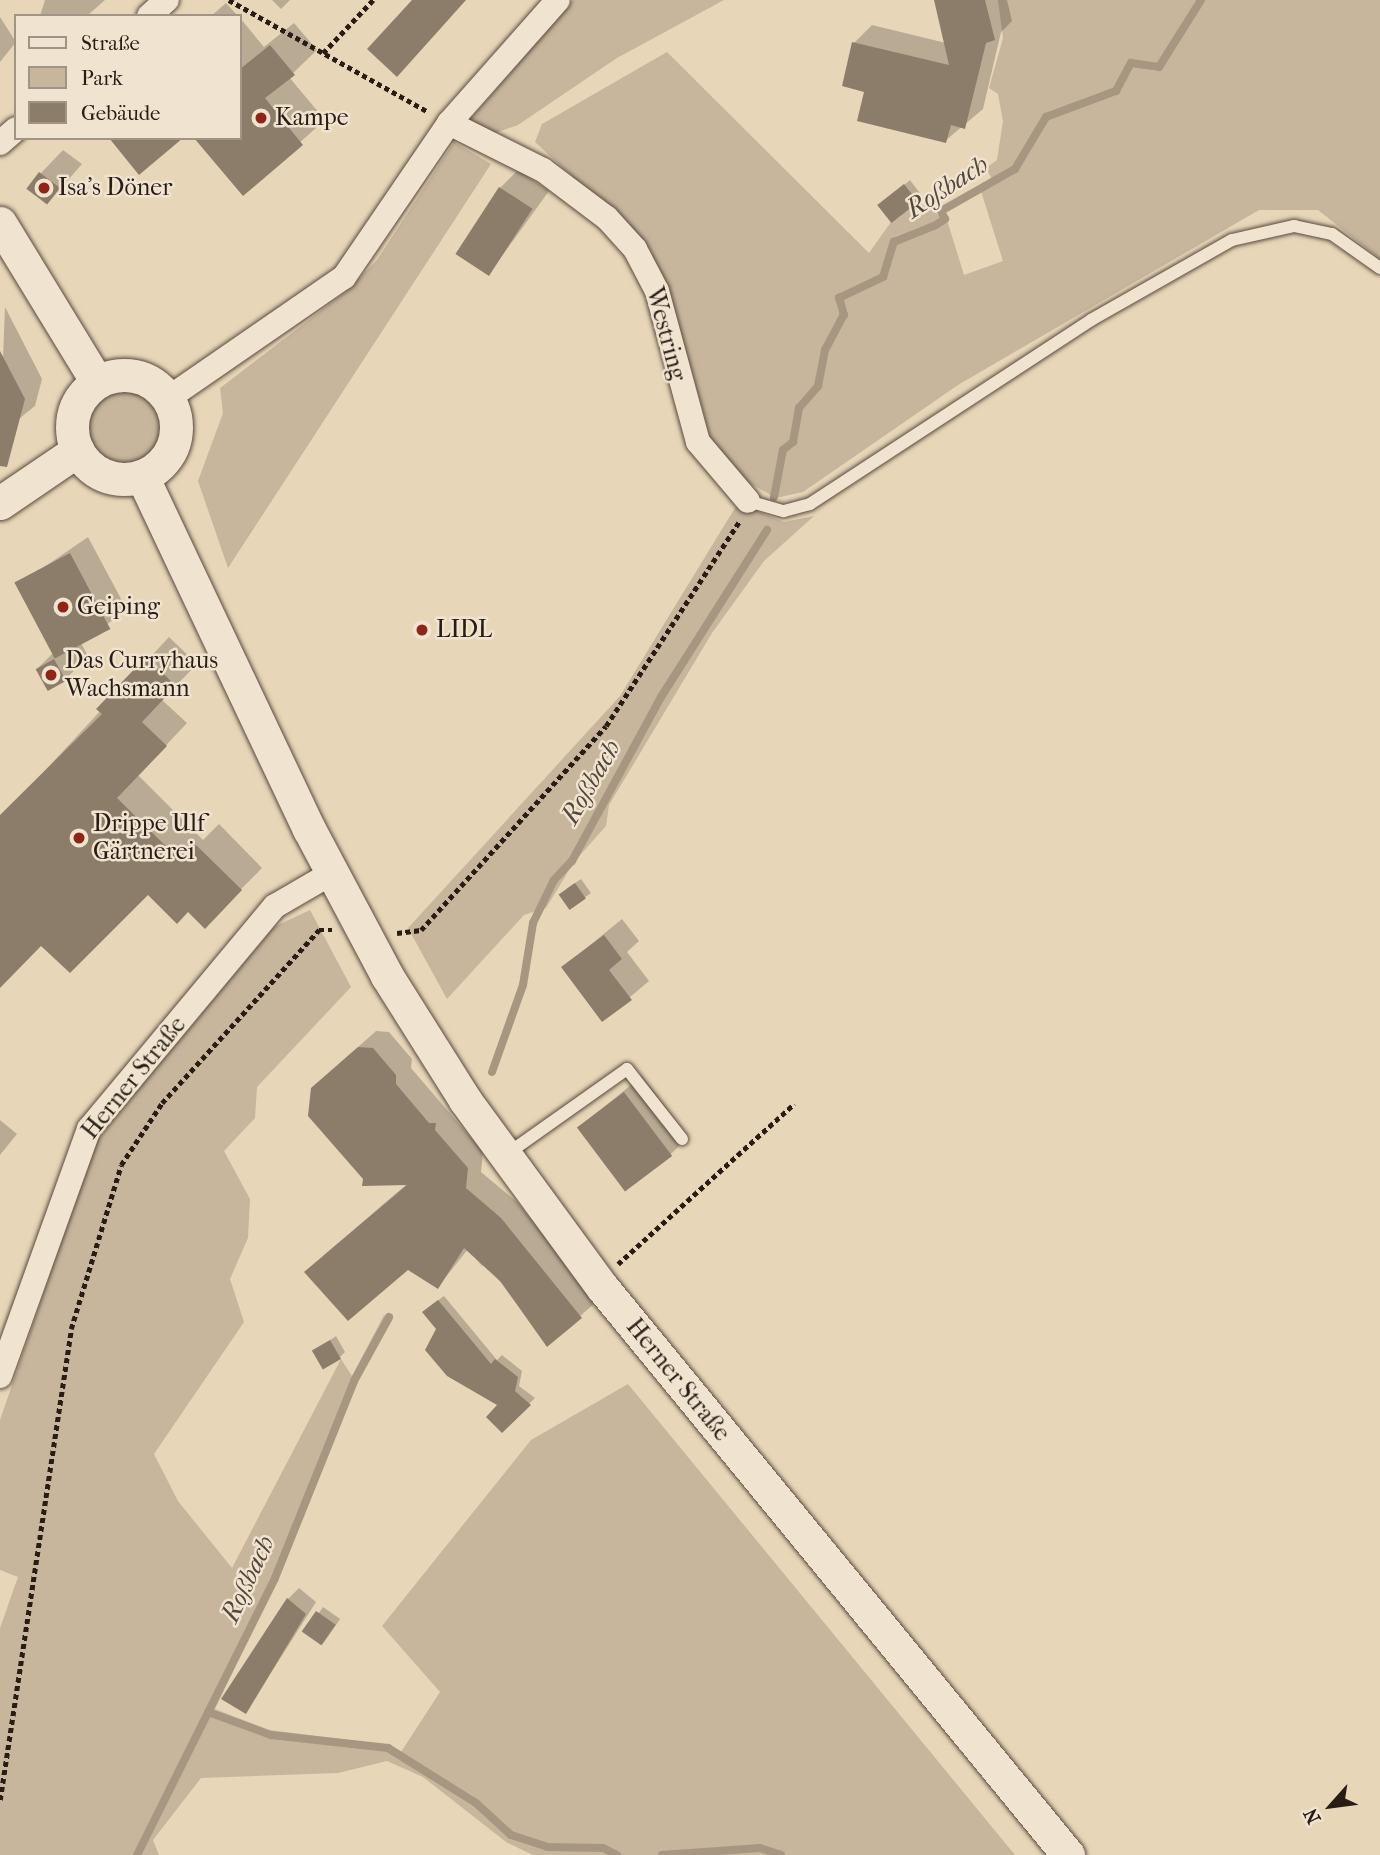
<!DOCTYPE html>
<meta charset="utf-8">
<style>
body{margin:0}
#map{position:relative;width:1380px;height:1855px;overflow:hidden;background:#e8d6b8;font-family:"IM FELL French Canon",serif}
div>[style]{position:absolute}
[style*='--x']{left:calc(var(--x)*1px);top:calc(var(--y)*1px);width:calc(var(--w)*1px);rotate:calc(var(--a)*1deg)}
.green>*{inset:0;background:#c7b69c}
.round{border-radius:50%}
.shadow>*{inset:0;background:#0003;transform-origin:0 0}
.stream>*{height:8px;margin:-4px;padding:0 4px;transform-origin:4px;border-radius:4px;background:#a79781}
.building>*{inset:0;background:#8c7d6a;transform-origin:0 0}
.path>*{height:4.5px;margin-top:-2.25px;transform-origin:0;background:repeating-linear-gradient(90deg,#281c15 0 5px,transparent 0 8.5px)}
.roads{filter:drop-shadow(0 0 2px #584a3e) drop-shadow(0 0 2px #584a3e)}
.lane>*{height:12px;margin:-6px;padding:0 6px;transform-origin:6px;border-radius:6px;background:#f0e4d1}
.street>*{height:24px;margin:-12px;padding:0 12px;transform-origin:12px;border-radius:12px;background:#f0e4d1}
.secondary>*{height:33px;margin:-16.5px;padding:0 16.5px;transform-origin:16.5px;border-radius:16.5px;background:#f0e4d1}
.secondary>.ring{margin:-16.5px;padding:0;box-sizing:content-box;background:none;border:33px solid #f0e4d1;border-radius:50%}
.dots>*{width:19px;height:19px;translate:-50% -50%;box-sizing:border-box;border:4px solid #f0e4d1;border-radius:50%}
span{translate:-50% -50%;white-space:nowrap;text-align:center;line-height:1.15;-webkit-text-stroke:5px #f0e4d1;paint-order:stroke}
.poi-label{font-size:24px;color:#281c15}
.left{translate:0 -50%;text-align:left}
.street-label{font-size:24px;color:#281c15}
.water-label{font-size:26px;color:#54473b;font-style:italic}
.legend{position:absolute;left:14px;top:14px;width:228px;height:126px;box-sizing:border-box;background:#f0e4d1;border:2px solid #a09486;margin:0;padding:9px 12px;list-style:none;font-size:21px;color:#281c15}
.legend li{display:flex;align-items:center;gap:14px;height:35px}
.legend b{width:35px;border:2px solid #a09486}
.north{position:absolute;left:1296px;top:1771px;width:70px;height:70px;-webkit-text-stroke:5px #f0e4d1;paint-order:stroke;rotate:242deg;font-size:19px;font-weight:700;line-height:28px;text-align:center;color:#281c15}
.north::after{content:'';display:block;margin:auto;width:24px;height:32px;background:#281c15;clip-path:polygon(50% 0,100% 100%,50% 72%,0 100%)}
</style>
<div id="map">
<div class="green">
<i style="clip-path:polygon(573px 0,724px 0,617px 58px,518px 125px,489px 135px,467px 123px)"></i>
<i style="clip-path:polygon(998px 0,1380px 0,1380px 259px,1318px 210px,1259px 210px,958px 385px,803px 492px,776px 498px,730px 472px,714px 451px,668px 287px,649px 248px,535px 142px,542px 124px,667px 52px,869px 253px,891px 222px,918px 202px,947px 220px,964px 275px,1003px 261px,980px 188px,993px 181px,986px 168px,997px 160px,1003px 121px,998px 94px,989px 88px,1003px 38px)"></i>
<i style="clip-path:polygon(454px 142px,491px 164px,228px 568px,198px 481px,223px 413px,220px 388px,347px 291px,377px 260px)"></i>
<i class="round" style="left:86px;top:387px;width:76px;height:76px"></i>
<i style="clip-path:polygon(738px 503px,784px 522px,814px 516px,764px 561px,712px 633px,609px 805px,606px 826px,574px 862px,546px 908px,524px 915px,447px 999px,408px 928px,620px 696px)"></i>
<i style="clip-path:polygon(310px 910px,351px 987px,257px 1087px,255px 1118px,224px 1151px,250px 1199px,248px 1238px,230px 1279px,244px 1322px,154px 1454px,178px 1501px,232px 1568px,341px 1359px,352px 1376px,384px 1315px,393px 1319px,356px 1385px,286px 1559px,215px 1709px,269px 1730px,388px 1745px,401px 1752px,440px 1692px,382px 1626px,531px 1440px,628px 1384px,1015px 1855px,533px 1855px,506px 1842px,423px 1777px,387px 1761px,338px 1773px,201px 1778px,153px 1840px,159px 1855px,0 1855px,0 1628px,18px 1577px,0 1570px,0 1420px,97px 1139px,274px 927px)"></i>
</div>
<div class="shadow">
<i style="clip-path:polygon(45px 0,105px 0,87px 16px,40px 16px)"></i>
<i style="clip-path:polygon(272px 0,290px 0,281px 9px)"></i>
<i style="clip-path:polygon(936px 0,1007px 0,1012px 21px,1001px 32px,983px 109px,945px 141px,866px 90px,854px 43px,872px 25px,946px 43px)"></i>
<i style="clip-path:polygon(226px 3px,238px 16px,211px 16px)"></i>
<i style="clip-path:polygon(0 17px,16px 42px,0 62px)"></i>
<i style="clip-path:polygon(240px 18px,264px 47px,294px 23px,317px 50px,289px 77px,325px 120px,243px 193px)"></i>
<i style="clip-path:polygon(63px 150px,82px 164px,49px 202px,40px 174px)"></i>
<i style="clip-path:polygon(518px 170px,549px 191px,489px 274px,500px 188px)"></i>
<i style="clip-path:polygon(910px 180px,922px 196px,892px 220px,886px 200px)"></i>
<i style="clip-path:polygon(5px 307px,42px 379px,35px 406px,0 434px)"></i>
<i style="clip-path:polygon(88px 537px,127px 610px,81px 643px,88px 656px,65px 680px,37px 669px,54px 652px,18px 585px)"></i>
<i style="clip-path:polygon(169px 637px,197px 664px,162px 700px,187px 723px,138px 775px,203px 840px,219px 824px,262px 868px,205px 926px,188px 910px,148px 892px,41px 944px,0 987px,0 819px)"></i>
<i style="clip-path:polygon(581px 879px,591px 893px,570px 908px,566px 889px)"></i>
<i style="clip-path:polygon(622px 919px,639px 941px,627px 952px,649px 981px,603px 1020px,563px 967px)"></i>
<i style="clip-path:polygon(376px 1031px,389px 1032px,412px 1059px,411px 1068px,483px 1152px,481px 1172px,517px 1202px,597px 1301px,548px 1345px,486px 1263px,482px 1266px,468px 1249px,438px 1287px,408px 1268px,323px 1256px,408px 1183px,364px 1178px,312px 1088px)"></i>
<i style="clip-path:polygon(642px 1076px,688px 1137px,670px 1155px,578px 1128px)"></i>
<i style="clip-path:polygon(0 1120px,17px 1134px,0 1155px)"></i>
<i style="clip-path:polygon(444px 1296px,497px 1360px,502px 1355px,522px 1371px,519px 1386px,535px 1398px,502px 1430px,499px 1404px,438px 1329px,429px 1307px)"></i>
<i style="clip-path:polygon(336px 1336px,345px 1352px,340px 1357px,314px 1351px)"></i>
<i style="clip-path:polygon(299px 1588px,316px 1602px,246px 1712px,288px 1599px)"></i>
<i style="left:323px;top:1607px;width:21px;height:31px;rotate:35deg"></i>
</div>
<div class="stream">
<i style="--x:774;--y:497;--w:48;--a:-79.2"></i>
<i style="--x:783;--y:450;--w:13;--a:-39"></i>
<i style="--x:793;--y:442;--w:35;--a:-80"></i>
<i style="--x:799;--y:408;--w:29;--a:-49"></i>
<i style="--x:818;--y:386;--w:37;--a:-79"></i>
<i style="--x:825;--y:350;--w:40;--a:-62"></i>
<i style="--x:844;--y:315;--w:18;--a:-106"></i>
<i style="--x:839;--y:298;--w:49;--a:-25.5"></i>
<i style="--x:883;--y:277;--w:37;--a:-73"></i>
<i style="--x:894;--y:242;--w:45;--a:-22"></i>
<i style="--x:936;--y:225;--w:11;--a:-34"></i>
<i style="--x:945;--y:219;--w:9;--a:-117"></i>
<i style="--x:941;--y:211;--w:85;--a:-29.6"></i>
<i style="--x:1015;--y:169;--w:61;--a:-59.2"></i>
<i style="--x:1046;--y:117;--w:75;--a:-20.4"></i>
<i style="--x:1116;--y:91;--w:32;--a:-62"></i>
<i style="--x:1131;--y:63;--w:28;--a:8"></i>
<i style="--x:1159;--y:67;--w:79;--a:-57.9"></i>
<i style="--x:492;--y:1072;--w:92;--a:-70.4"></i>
<i style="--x:523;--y:985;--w:63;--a:-80.8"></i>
<i style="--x:533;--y:923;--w:48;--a:-64"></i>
<i style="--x:554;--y:880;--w:26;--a:-47"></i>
<i style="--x:572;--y:861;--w:187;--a:-61.5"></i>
<i style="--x:661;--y:697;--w:198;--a:-57.6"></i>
<i style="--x:208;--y:1712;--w:67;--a:20.1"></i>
<i style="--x:271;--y:1735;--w:118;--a:6.3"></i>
<i style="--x:388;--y:1748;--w:104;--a:32"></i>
<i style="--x:476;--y:1803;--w:47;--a:42.4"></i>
<i style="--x:511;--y:1835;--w:38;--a:18"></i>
<i style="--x:547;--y:1847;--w:56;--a:1"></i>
<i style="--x:603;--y:1848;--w:16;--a:27"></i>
<i style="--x:137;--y:1855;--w:309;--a:-63.5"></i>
<i style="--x:275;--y:1578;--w:212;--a:-68.1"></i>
<i style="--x:354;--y:1381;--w:73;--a:-61.3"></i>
<i style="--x:662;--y:1855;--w:98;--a:-4.1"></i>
<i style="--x:760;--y:1848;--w:22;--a:18"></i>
</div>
<div class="building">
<i style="clip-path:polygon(412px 0,466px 0,397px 77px,367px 49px)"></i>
<i style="clip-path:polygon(934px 0,985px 0,995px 40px,986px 43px,965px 129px,951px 125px,946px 143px,857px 121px,864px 92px,842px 86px,852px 42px,949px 65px)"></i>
<i style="clip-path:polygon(270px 45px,295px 75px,265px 98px,303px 145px,243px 196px,194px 138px,240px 138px,240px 69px)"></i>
<i style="clip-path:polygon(109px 138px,183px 138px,139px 175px)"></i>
<i style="left:39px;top:172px;width:26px;height:21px;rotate:37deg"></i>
<i style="left:904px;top:184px;width:23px;height:34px;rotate:52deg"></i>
<i style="left:499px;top:187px;width:40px;height:80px;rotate:33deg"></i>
<i style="clip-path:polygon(0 351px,25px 399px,7px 467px,0 466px)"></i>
<i style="left:70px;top:553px;width:86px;height:63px;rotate:62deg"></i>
<i style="clip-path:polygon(146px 657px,176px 686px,142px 722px,167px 746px,117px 798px,181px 861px,196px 845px,242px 890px,205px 929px,188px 912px,177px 924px,148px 895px,70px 973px,41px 946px,0 988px,0 815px,102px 714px,96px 709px)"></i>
<i style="left:54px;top:659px;width:25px;height:21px;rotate:61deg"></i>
<i style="left:575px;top:883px;width:19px;height:20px;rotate:55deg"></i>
<i style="clip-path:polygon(604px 935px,622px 959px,609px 970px,632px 1000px,602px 1022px,561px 967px)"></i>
<i style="clip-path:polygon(358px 1047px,373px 1048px,396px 1075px,396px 1084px,429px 1123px,436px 1123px,435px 1130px,468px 1168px,466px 1188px,501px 1218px,582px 1318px,547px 1347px,501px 1282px,464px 1248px,438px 1289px,408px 1270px,348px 1321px,304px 1272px,407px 1185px,362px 1186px,363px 1179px,308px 1116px,311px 1088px)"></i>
<i style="left:624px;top:1092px;width:80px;height:59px;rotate:53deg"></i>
<i style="clip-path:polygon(438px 1300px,491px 1364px,495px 1359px,518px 1377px,515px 1391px,531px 1405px,502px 1433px,486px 1417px,497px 1405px,447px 1376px,425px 1350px,436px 1329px,422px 1312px)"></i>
<i style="left:330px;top:1340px;width:22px;height:21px;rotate:60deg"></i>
<i style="clip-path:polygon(287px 1598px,306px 1614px,246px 1714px,221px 1699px)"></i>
<i style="left:316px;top:1611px;width:24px;height:25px;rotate:35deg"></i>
</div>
<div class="path">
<i style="--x:229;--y:0;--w:227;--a:29.3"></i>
<i style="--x:323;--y:53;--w:73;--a:-46.7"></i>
<i style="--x:397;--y:933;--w:24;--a:-7"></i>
<i style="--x:421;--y:930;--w:275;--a:-47.8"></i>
<i style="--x:606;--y:726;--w:244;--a:-56.9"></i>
<i style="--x:618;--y:1264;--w:238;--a:-42.3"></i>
<i style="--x:0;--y:1800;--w:476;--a:-81.4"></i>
<i style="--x:71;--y:1329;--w:171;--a:-73"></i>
<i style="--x:121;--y:1165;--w:74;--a:-56.5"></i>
<i style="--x:162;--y:1103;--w:234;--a:-47.8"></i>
<i style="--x:319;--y:930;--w:13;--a:0"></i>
</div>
<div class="roads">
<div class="lane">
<i style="--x:748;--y:501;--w:37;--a:16"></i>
<i style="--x:784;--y:511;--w:27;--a:-15"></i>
<i style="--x:810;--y:504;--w:336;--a:-33.2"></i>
<i style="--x:1091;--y:320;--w:162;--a:-29.6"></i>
<i style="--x:1232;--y:240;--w:64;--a:-12.7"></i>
<i style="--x:1294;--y:226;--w:39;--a:12"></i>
<i style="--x:1332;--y:234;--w:59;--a:35.3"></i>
<i style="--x:507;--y:1154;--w:147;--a:-35.3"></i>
<i style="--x:627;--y:1069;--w:89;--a:51.8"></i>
</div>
<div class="street">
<i style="--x:149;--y:16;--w:24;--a:-42"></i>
<i style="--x:449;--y:123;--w:105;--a:26.6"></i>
<i style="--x:543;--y:170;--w:80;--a:36.9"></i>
<i style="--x:607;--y:218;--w:42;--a:47.9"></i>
<i style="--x:635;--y:249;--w:47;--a:62.4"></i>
<i style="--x:657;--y:291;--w:156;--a:74.8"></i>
<i style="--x:698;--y:442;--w:77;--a:49.7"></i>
<i style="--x:0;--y:143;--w:21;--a:-41"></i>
<i style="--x:167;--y:399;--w:215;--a:-34.6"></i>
<i style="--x:344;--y:277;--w:186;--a:-55.7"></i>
<i style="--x:449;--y:123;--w:164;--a:-48.5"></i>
<i style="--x:0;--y:1376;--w:263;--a:-70.2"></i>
<i style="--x:89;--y:1129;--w:290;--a:-50.2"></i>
<i style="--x:275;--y:906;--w:66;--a:-30.1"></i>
</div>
<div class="secondary">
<i style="--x:0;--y:223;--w:186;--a:58.6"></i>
<i class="ring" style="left:72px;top:375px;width:71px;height:71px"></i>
<i style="--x:142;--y:476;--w:391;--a:64.7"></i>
<i style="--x:309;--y:829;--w:166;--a:62"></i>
<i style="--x:387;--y:976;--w:146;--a:57.8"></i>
<i style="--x:465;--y:1100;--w:232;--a:53.8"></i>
<i style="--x:602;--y:1287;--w:735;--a:50.63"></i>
<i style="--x:0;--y:503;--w:94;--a:-34.2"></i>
</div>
</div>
<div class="dots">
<i style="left:261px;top:118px;background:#8f2418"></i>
<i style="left:44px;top:188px;background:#8f2418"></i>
<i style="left:63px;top:607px;background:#8f2418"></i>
<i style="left:422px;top:630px;background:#8f2418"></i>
<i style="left:51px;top:675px;background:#8f2418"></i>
<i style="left:79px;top:838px;background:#8f2418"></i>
</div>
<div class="poi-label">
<span class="left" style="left:275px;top:118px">Kampe</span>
<span class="left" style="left:58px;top:188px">Isa’s Döner</span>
<span class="left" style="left:77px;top:607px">Geiping</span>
<span class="left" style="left:436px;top:630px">LIDL</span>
<span class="left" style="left:65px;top:675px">Das Curryhaus<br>Wachsmann</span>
<span class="left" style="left:93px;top:838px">Drippe Ulf<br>Gärtnerei</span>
</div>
<div class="street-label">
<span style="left:666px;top:334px;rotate:75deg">Westring</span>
<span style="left:134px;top:1078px;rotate:-51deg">Herner Straße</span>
<span style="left:678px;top:1380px;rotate:51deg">Herner Straße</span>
</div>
<div class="water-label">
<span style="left:947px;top:187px;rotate:-33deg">Roßbach</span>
<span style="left:591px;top:782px;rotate:-60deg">Roßbach</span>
<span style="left:248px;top:1579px;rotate:-65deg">Roßbach</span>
</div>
<ul class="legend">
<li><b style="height:9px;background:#f0e4d1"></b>Straße</li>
<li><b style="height:19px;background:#c7b69c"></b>Park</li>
<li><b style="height:19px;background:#8c7d6a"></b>Gebäude</li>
</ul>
<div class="north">N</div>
</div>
